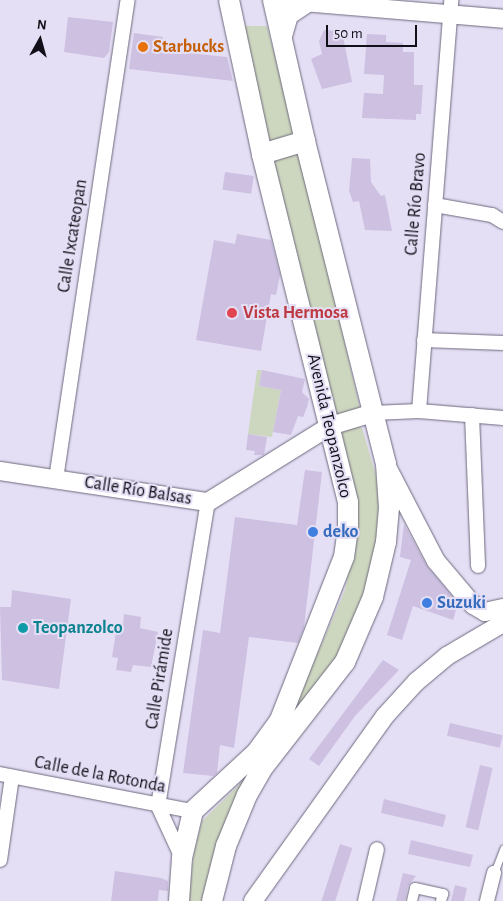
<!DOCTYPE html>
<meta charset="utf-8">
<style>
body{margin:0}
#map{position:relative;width:503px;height:901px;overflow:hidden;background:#e5dff6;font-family:"Alegreya Sans",sans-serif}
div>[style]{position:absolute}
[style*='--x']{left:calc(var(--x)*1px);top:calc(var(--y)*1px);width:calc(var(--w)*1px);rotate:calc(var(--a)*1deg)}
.green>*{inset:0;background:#cdd7bf}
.building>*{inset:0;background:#cdc0e1;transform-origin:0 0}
.roads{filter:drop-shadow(0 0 1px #6e697d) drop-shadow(0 0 1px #6e697d)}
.service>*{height:7px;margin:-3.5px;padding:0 3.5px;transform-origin:3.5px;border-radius:3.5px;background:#fff}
.pedestrian>*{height:10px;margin:-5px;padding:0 5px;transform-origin:5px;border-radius:5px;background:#fff}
.minor>*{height:14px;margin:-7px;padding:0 7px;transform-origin:7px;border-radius:7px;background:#fff}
.tertiary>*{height:18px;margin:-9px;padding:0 9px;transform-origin:9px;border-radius:9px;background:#fff}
.secondary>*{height:20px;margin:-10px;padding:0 10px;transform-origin:10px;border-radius:10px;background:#fff}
.dots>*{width:14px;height:14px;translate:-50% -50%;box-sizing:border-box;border:2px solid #e5dff6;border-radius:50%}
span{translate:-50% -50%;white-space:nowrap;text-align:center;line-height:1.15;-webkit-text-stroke:4px #e5dff6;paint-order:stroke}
.food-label{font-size:18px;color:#c56008;font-weight:700}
.left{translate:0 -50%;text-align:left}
.street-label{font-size:18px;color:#110f17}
.health-label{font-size:18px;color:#be3a42;font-weight:700}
.shop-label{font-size:18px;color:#366cbe;font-weight:700}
.culture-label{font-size:18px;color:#0d838f;font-weight:700}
.north{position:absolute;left:15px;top:15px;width:50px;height:50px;-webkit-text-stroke:4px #e5dff6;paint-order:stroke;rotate:7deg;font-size:14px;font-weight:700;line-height:20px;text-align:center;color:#110f17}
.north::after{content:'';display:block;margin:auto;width:18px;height:22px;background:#110f17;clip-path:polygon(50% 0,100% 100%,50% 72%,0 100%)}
.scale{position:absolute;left:326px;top:25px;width:91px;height:22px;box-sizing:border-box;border:2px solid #110f17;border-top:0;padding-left:6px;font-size:15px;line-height:18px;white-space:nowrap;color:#110f17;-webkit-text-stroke:4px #e5dff6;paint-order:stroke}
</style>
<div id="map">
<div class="green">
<i style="clip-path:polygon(240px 26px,267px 26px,304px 166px,360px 409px,332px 421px)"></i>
<i style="clip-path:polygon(257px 370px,262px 370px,259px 386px,281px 390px,272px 437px,248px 434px)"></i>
<i style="clip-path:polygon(356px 426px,362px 428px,378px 482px,381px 521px,370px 585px,340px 662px,281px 738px,345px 590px,354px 542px,338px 434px)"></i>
<i style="clip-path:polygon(247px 777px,207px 901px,188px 901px,194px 851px,202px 821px)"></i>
</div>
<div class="building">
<i style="clip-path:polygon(68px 17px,113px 22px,109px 52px,104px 58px,64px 52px)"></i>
<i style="clip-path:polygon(324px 30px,342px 31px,352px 82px,322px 89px,311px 59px,322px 54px,319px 41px)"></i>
<i style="clip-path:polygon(134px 33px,163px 37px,161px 50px,227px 57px,233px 81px,129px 69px)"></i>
<i style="clip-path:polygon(367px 34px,386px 35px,386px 42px,403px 43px,403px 52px,414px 52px,414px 85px,423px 85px,421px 114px,416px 114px,416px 120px,362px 118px,364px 93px,383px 94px,384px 75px,364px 74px)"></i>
<i style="clip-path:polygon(352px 158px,370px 159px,371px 182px,381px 196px,385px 195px,392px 231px,365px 230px,359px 201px,353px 202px,349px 191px)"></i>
<i style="left:225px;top:172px;width:29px;height:18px;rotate:8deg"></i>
<i style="clip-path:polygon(237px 234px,271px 240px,280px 275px,276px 295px,271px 294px,261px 351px,196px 340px,214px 240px,235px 244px)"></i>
<i style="clip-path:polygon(262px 370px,305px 379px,302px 392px,309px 399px,307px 407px,303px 417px,298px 416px,291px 435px,273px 432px,281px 390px,259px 386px)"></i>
<i style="clip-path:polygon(248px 434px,267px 437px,264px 455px,254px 455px,255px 451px,246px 450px)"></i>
<i style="clip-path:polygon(305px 470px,322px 472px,304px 627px,298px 643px,249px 637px,234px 748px,220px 745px,217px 773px,213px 776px,183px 773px,203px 630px,220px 633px,235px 517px,297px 525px)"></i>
<i style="clip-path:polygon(404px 524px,427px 566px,458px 603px,453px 620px,413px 606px,402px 640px,387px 635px,411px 560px,400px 557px)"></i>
<i style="clip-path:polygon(12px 590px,71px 599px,59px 689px,2px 680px,0 607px,11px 607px)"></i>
<i style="clip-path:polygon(124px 614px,141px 617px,140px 628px,158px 632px,151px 667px,133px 665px,131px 672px,116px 670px,118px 658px,112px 657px,117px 626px,123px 625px)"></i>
<i style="clip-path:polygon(383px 660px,399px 670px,355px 716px,319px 766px,309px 759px)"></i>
<i style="left:450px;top:723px;width:54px;height:13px;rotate:13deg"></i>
<i style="left:480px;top:765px;width:13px;height:64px;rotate:13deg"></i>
<i style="clip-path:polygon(384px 799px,446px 815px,443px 827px,381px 813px)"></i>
<i style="clip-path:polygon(411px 840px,473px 855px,470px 867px,408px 854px)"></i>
<i style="left:340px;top:844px;width:13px;height:60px;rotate:18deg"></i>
<i style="clip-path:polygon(115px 871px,161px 878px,168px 881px,168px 891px,159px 890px,158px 901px,111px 901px)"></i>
<i style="clip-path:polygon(403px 873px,416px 876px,408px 886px,405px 901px,396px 901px)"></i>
<i style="clip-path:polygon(455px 885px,467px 888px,464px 901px,451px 901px)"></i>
</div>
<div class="roads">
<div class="service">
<i style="--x:494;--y:873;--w:26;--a:-69"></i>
</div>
<div class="pedestrian">
<i style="--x:412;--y:901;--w:13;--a:-77"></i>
<i style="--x:415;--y:888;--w:29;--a:12"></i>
<i style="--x:443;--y:894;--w:7;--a:106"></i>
</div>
<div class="minor">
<i style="--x:435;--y:205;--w:58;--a:10"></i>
<i style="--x:492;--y:215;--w:13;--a:32"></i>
<i style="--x:424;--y:340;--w:79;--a:2.2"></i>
<i style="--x:419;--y:411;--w:412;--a:-85.5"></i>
<i style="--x:373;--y:413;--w:46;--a:-2.5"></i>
<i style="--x:419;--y:411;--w:84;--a:4.8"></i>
<i style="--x:472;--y:415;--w:151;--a:87.7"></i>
<i style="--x:56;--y:479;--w:484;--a:-81.5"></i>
<i style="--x:0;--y:774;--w:197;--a:10.9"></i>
<i style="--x:182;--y:858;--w:57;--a:-114.8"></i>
<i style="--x:158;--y:806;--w:308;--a:-80.7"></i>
<i style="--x:0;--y:860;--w:84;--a:-81.8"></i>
<i style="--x:365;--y:901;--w:53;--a:-77"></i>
<i style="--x:487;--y:901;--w:29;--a:-76"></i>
</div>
<div class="tertiary">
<i style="--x:279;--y:0;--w:225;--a:4.8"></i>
<i style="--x:386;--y:465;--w:108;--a:62.5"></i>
<i style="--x:436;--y:561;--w:57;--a:49.9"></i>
<i style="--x:473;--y:605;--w:14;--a:30"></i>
<i style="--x:485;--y:612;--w:18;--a:-13"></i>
<i style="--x:0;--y:471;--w:210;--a:8.5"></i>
<i style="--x:208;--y:502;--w:144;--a:-31.9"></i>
<i style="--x:330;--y:426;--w:45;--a:-16.8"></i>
<i style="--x:253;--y:901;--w:227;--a:-54.5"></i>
<i style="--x:385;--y:716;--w:46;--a:-47.6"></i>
<i style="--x:416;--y:682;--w:40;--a:-40"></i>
<i style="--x:447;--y:656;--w:65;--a:-30.5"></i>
</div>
<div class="secondary">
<i style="--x:282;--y:36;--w:22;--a:-74"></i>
<i style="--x:288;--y:15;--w:23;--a:-34"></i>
<i style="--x:262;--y:154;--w:45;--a:-16.8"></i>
<i style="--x:179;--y:901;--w:43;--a:-86"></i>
<i style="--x:182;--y:858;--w:48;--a:-76.8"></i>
<i style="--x:193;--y:811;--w:87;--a:-42.7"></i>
<i style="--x:257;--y:752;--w:39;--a:-54"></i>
<i style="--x:280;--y:720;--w:175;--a:-68.6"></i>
<i style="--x:344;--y:557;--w:27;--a:-82"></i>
<i style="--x:348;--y:530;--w:28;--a:-90"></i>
<i style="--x:348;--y:502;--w:358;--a:-103.9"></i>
<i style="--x:262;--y:154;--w:157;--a:-102.1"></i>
<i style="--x:212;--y:901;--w:57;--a:-75.7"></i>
<i style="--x:226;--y:846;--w:55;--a:-67.6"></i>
<i style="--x:247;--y:795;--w:34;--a:-60"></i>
<i style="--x:264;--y:766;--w:132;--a:-52.1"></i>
<i style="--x:345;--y:662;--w:71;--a:-66.7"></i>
<i style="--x:373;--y:597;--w:57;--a:-76.7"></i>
<i style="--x:386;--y:542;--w:34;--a:-85"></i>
<i style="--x:389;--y:508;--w:44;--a:-93.9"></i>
<i style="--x:386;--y:464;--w:333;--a:-104.1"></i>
<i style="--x:305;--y:141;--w:145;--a:-102.8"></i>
</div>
</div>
<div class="dots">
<i style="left:143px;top:47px;background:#e8710a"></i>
<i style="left:232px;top:313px;background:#e0444e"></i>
<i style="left:313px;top:532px;background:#3f7fe0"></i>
<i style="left:427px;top:603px;background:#3f7fe0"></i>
<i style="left:23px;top:628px;background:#0f9aa8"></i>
</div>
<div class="food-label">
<span class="left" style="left:153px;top:47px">Starbucks</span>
</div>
<div class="street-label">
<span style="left:416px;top:204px;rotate:-85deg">Calle Río Bravo</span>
<span style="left:73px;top:236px;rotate:-81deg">Calle Ixcateopan</span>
<span style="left:329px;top:426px;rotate:77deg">Avenida Teopanzolco</span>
<span style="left:138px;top:491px;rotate:9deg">Calle Río Balsas</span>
<span style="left:160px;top:679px;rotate:-81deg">Calle Pirámide</span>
<span style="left:100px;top:775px;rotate:11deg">Calle de la Rotonda</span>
</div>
<div class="health-label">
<span class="left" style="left:243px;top:313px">Vista Hermosa</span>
</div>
<div class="shop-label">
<span class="left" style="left:323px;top:532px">deko</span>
<span class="left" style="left:437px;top:603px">Suzuki</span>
</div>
<div class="culture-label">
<span class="left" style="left:33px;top:628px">Teopanzolco</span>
</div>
<div class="north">N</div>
<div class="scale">50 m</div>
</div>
